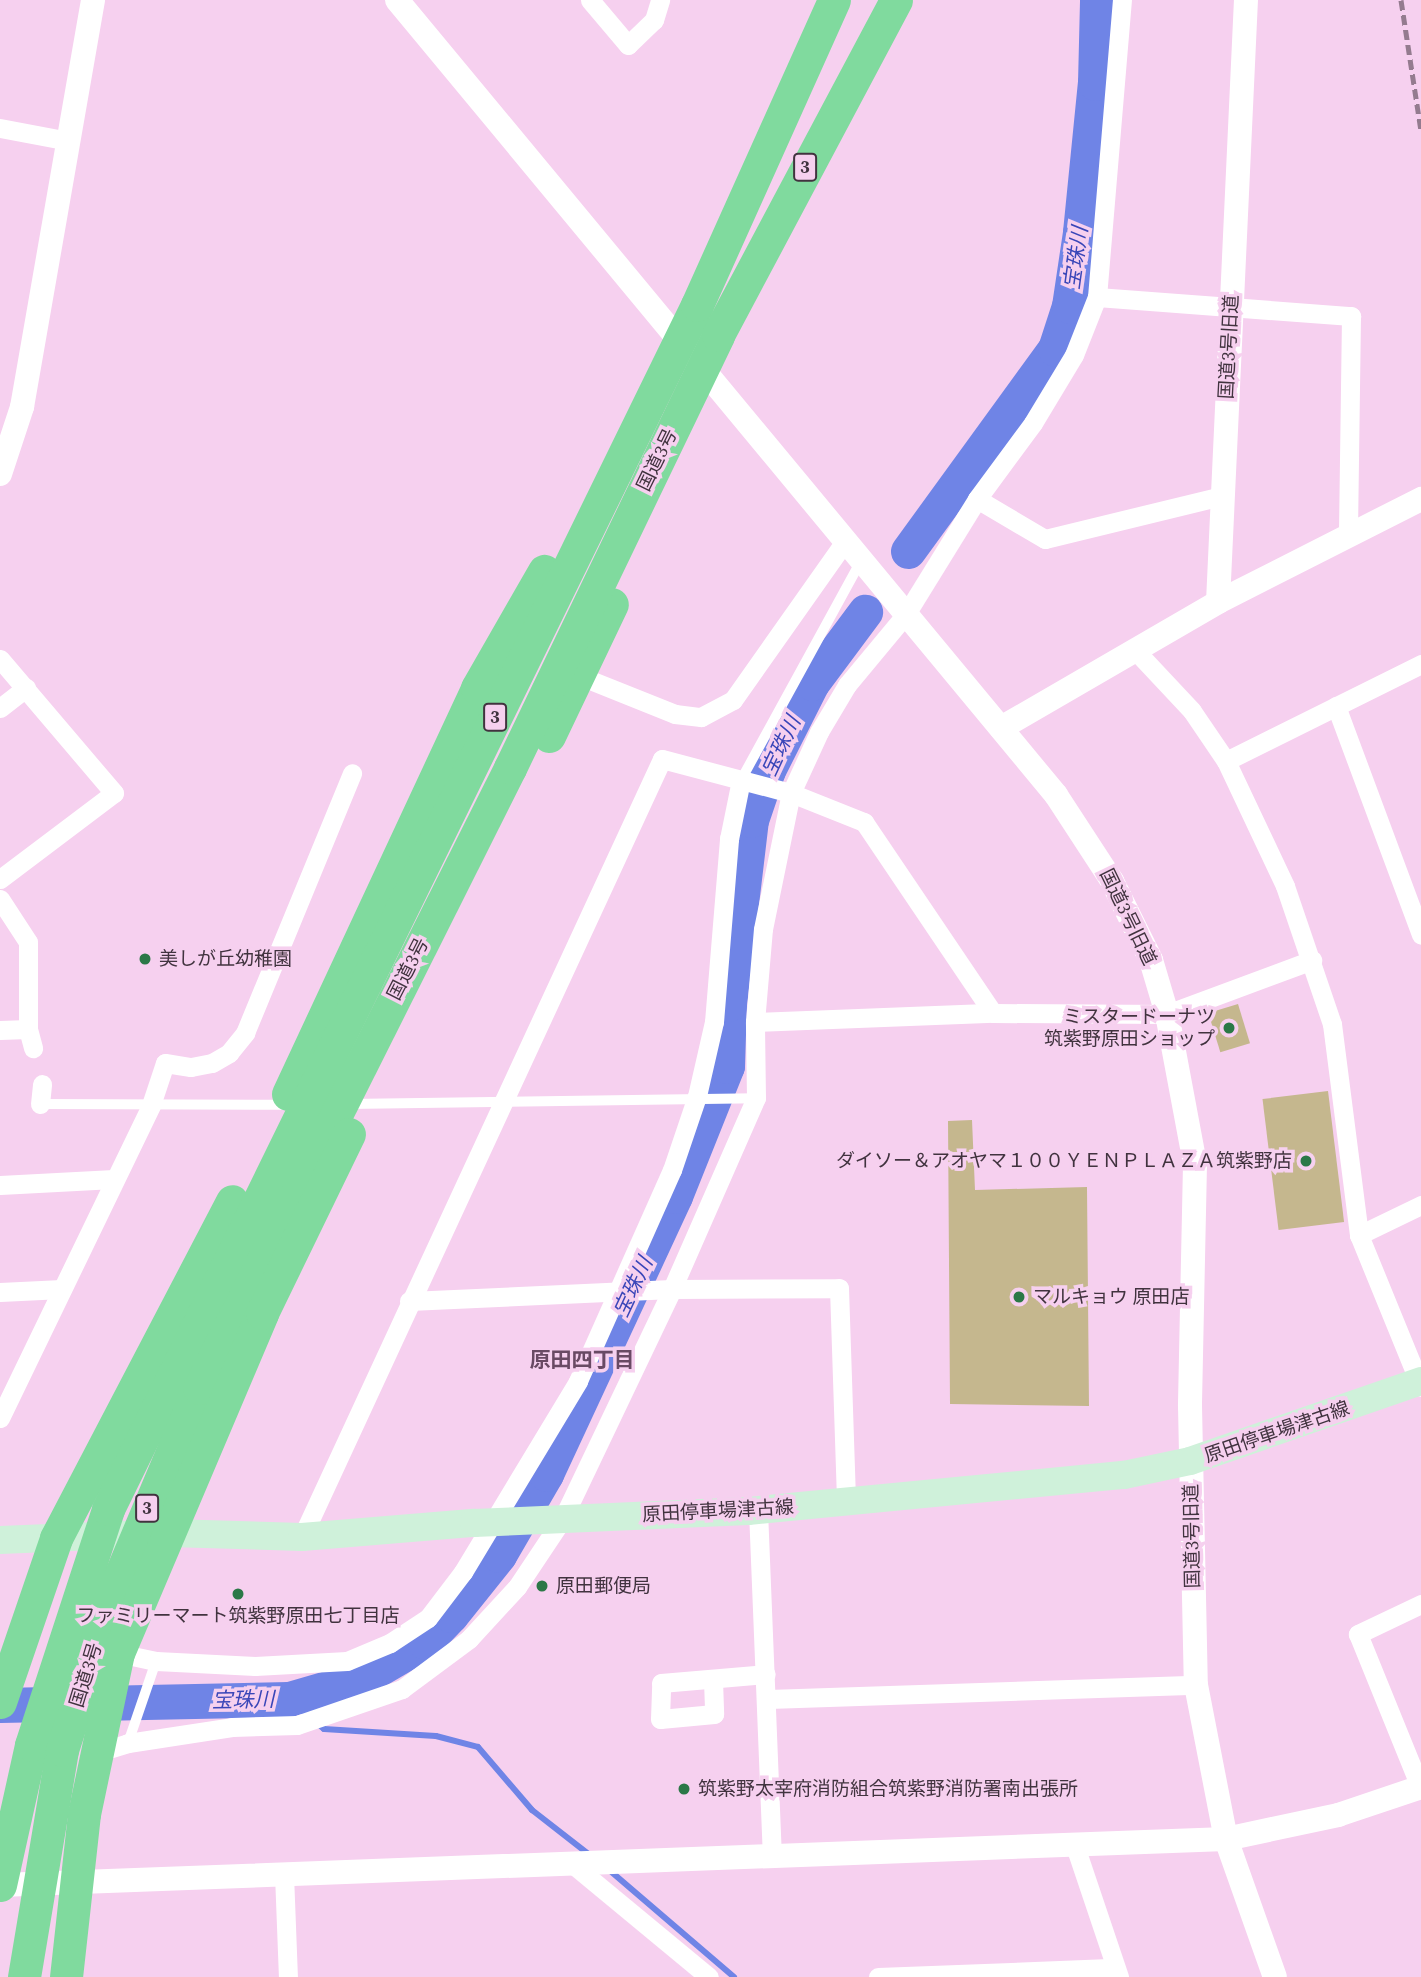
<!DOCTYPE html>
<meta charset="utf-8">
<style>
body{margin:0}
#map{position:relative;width:1421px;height:1977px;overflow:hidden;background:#f6d0ef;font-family:"Source Serif 4","Noto Sans JP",serif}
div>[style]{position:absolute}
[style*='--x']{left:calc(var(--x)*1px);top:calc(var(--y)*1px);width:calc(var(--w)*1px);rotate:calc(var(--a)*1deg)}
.stream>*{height:6px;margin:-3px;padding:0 3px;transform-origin:3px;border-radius:3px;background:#6f84e6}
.river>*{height:35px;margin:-17.5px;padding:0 17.5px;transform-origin:17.5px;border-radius:17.5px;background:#6f84e6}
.building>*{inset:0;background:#c5b78e;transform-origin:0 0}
.service>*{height:10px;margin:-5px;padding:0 5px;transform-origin:5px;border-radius:5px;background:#fff}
.minor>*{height:19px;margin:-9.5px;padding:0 9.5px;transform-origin:9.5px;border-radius:9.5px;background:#fff}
.tertiary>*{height:24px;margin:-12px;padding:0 12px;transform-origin:12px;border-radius:12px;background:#fff}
.secondary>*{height:28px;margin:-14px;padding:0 14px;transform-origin:14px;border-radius:14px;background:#cff1da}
.trunk>*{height:33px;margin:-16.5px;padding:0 16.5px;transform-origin:16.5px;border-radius:16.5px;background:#80da9e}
.rail>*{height:5px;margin-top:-2.5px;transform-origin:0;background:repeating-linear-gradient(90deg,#947b8f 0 10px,transparent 0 15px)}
.dots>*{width:19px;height:19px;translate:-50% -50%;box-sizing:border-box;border:4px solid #f6d0ef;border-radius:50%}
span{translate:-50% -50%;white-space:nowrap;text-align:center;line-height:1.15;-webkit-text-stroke:7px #f6d0ef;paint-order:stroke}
.shield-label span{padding:2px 5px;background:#f6d0ef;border:2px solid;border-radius:5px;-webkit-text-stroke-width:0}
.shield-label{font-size:18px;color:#41333f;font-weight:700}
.street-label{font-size:19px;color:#41333f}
.poi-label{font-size:19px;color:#41333f}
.left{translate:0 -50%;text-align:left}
.right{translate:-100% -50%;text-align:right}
.water-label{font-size:21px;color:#3946b8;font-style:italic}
.neighbourhood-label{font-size:21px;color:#694a64;font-weight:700}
</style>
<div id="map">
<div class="stream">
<i style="--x:289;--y:1699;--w:46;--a:40.6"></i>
<i style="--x:324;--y:1729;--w:112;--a:3.6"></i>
<i style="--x:436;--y:1736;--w:43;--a:14.7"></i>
<i style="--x:478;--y:1747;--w:83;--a:49.4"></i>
<i style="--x:532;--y:1810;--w:75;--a:37.9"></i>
<i style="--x:608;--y:1869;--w:166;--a:40.6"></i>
</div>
<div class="river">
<i style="--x:908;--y:551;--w:250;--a:-54"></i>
<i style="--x:1055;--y:349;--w:45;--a:-72"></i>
<i style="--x:1069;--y:306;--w:75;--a:-81.5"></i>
<i style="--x:1080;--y:232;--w:150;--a:-84.3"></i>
<i style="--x:1095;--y:83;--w:83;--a:-88.6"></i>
<i style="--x:0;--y:1705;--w:289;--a:-1.2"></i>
<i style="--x:289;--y:1699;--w:79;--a:-16.1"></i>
<i style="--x:365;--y:1677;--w:69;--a:-30.3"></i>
<i style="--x:425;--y:1642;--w:37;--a:-46"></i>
<i style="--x:451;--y:1615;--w:77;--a:-51.3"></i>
<i style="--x:499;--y:1555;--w:94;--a:-59.9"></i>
<i style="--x:546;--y:1474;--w:306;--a:-65.1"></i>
<i style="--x:675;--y:1196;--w:140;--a:-68.2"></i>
<i style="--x:727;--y:1066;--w:62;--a:-88.2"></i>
<i style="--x:729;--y:1004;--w:185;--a:-83.2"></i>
<i style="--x:751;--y:820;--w:53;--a:-71.2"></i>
<i style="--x:768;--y:770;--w:97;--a:-63.2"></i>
<i style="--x:812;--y:683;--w:89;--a:-53.3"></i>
</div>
<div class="building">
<i style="left:1238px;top:1004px;width:41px;height:31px;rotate:73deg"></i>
<i style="left:1328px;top:1091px;width:132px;height:66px;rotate:83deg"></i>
<i style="clip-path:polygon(972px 1120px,975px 1190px,1087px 1187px,1089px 1406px,950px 1404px,948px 1121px)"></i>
</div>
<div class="service">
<i style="--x:741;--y:780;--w:247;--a:-61.3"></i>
<i style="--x:40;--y:1104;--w:248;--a:0.2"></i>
<i style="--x:348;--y:1104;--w:408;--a:-0.8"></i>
<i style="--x:128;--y:1743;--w:87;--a:-71.1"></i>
</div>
<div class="minor">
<i style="--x:590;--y:0;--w:59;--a:49.8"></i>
<i style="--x:628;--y:45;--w:36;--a:-44"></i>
<i style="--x:654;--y:20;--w:21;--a:-73"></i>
<i style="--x:0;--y:128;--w:70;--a:10.7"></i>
<i style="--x:1097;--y:297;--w:255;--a:4.3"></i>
<i style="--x:1351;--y:316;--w:221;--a:90.8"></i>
<i style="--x:977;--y:499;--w:79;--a:30.5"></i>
<i style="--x:1045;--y:539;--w:181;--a:-13.7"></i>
<i style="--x:1135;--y:650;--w:83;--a:46.9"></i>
<i style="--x:1192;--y:711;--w:60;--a:55.8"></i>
<i style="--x:1226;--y:761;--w:138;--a:64.7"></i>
<i style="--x:1285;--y:886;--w:146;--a:71.2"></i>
<i style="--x:1332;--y:1024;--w:213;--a:82.7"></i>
<i style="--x:1359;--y:1235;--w:164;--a:67.8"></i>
<i style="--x:0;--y:659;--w:176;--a:49.6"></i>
<i style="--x:114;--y:793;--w:143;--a:143"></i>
<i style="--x:580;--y:676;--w:102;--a:21.8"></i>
<i style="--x:675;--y:714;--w:26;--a:7"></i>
<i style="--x:701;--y:717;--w:36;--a:-28"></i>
<i style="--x:733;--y:700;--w:194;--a:-54.8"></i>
<i style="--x:1336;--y:706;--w:244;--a:69.6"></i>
<i style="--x:0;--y:708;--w:33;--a:-38"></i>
<i style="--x:1226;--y:761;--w:218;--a:-26.4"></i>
<i style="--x:0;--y:899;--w:51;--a:56.9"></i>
<i style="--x:28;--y:942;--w:87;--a:90"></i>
<i style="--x:28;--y:1029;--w:20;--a:75"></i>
<i style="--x:755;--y:1022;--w:238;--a:-2.2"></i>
<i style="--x:993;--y:1013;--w:174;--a:0.3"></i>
<i style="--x:1167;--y:1014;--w:155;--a:-20.4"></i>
<i style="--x:0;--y:1030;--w:28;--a:-2"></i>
<i style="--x:40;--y:1104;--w:20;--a:-84"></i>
<i style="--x:0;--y:1185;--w:114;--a:-3"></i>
<i style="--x:1359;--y:1235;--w:69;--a:-25.8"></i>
<i style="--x:0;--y:1292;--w:62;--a:-2.8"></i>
<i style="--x:409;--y:1301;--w:263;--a:-2.6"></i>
<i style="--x:672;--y:1289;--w:167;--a:-0.3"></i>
<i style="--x:839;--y:1288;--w:215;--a:88.1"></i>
<i style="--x:0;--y:1418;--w:348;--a:-64.2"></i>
<i style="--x:151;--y:1105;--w:44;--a:-71.6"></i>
<i style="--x:165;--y:1063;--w:26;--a:9"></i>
<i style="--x:191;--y:1067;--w:21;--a:-11"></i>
<i style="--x:212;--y:1063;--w:20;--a:-30"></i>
<i style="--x:229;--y:1053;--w:26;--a:-51"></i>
<i style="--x:245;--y:1033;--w:281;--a:-67.6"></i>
<i style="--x:758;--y:1510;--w:346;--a:87.7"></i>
<i style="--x:302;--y:1537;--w:857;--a:-65.17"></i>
<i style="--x:662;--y:759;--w:133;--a:14.8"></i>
<i style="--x:791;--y:793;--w:79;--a:21.7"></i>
<i style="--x:864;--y:822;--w:230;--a:56"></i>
<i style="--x:1421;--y:1604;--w:70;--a:154.5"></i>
<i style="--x:1358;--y:1634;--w:167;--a:67.9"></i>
<i style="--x:118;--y:1653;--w:39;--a:12"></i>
<i style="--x:156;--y:1661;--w:99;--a:2.9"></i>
<i style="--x:255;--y:1666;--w:92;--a:-3.1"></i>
<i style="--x:347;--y:1661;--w:47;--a:-22.7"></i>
<i style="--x:390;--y:1643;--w:45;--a:-33.3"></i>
<i style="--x:428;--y:1618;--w:58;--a:-52.7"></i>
<i style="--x:463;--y:1572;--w:223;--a:-58.9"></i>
<i style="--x:578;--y:1381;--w:231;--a:-66"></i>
<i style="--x:672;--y:1170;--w:78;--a:-71.3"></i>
<i style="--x:697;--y:1096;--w:76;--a:-77.1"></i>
<i style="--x:714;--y:1022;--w:184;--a:-85.3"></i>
<i style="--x:729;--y:839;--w:60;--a:-78.5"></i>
<i style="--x:713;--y:1680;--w:34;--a:88"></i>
<i style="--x:714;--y:1714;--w:54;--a:174.7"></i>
<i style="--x:660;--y:1719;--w:36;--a:-88"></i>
<i style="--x:661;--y:1683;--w:105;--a:-4.9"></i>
<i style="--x:768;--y:1699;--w:428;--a:-1.9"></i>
<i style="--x:99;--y:1752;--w:30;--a:-17"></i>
<i style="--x:128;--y:1743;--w:105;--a:-8.7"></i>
<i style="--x:232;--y:1727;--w:65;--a:-1.8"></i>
<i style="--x:297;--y:1725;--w:111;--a:-18.9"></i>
<i style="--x:402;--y:1689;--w:84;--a:-36.7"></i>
<i style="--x:469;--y:1639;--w:71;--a:-47.3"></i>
<i style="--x:517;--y:1587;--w:83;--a:-56.3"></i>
<i style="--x:563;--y:1518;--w:254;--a:-64.5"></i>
<i style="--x:672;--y:1289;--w:209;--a:-66.3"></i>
<i style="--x:756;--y:1098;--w:76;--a:-90.8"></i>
<i style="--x:755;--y:1022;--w:93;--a:-85.1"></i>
<i style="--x:763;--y:929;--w:139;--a:-78.4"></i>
<i style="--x:791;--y:793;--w:67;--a:-65.3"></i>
<i style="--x:819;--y:732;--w:55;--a:-59.2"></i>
<i style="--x:847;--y:685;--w:92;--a:-50.3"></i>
<i style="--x:906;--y:614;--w:135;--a:-58.3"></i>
<i style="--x:977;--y:499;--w:94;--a:-53.6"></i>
<i style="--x:1033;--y:423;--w:79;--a:-58.9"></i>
<i style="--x:1074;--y:355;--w:62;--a:-68.4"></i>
<i style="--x:1097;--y:297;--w:298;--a:-85.2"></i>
<i style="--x:1075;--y:1846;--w:138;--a:71.4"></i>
<i style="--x:570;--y:1862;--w:180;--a:39.6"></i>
<i style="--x:284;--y:1874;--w:103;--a:87.8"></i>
<i style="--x:878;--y:1977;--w:238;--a:-2.2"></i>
</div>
<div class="tertiary">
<i style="--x:397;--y:0;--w:1033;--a:50.34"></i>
<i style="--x:1056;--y:795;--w:103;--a:56.9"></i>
<i style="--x:1112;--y:881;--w:88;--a:63.7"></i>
<i style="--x:1151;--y:960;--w:56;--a:73.5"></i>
<i style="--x:1167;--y:1014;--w:153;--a:79.4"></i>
<i style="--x:1195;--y:1164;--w:242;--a:91.2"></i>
<i style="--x:1190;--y:1406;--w:279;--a:88.8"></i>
<i style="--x:1196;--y:1685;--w:157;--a:79"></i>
<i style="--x:1226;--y:1839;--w:146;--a:70.5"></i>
<i style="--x:0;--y:474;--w:71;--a:-71.8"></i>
<i style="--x:22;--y:407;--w:413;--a:-80.1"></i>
<i style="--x:1218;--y:602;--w:603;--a:-87.34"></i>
<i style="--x:1001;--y:728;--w:251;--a:-30.1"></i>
<i style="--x:1218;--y:602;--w:228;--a:-26.9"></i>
<i style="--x:0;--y:1885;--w:1227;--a:-2.15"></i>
<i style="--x:1226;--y:1839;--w:115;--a:-12.1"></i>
<i style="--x:1338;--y:1815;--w:88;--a:-18.6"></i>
</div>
<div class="secondary">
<i style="--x:0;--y:1540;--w:169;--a:-2.4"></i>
<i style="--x:169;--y:1533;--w:133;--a:1.7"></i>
<i style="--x:302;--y:1537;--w:173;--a:-4.7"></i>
<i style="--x:474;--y:1523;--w:274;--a:-2.5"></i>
<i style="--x:748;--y:1511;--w:378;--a:-5.5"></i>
<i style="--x:1124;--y:1475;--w:67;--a:-12"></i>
<i style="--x:1190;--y:1461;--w:244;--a:-19.1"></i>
</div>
<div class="trunk">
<i style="--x:549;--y:736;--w:146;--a:-64.5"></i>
<i style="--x:288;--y:1094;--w:448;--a:-65"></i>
<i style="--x:477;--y:688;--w:135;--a:-60.2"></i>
<i style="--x:0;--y:1702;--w:173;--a:-71.1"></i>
<i style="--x:56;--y:1538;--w:380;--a:-62.4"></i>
<i style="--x:0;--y:1885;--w:143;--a:-77.5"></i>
<i style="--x:31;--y:1745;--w:248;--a:-71.9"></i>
<i style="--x:108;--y:1509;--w:1340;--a:-63.93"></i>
<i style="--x:697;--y:305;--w:334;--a:-65.8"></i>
<i style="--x:24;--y:1977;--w:230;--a:-80.5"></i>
<i style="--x:62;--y:1750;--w:155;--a:-72.4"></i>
<i style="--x:109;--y:1602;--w:232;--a:-67.2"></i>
<i style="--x:199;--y:1388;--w:694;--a:-63.36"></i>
<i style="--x:510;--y:768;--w:480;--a:-64.3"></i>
<i style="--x:718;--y:335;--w:379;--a:-62"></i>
<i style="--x:66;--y:1977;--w:164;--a:-83.7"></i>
<i style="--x:84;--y:1814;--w:165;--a:-78.1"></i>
<i style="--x:118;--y:1653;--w:369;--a:-67"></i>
<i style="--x:262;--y:1313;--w:199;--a:-64.1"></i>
</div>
<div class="rail">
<i style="--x:1401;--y:0;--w:133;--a:81.3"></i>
</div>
<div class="dots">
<i style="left:145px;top:959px;background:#2b7847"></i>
<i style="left:1229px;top:1028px;background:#2b7847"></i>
<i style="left:1306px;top:1161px;background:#2b7847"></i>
<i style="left:1019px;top:1297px;background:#2b7847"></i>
<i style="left:542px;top:1586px;background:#2b7847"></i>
<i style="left:238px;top:1594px;background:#2b7847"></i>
<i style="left:684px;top:1789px;background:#2b7847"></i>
</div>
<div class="shield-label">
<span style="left:805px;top:167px">3</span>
<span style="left:495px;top:717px">3</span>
<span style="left:147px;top:1508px">3</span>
</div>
<div class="street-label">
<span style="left:1229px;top:347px;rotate:-87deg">国道3号旧道</span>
<span style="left:657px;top:460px;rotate:-64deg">国道3号</span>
<span style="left:1128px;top:917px;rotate:64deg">国道3号旧道</span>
<span style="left:408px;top:969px;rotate:-63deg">国道3号</span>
<span style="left:1277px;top:1432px;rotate:-19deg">原田停車場津古線</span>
<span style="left:718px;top:1511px;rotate:-3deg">原田停車場津古線</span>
<span style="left:1192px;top:1536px;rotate:-91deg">国道3号旧道</span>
<span style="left:86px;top:1675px;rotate:-73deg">国道3号</span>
</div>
<div class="poi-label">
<span class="left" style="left:159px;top:959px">美しが丘幼稚園</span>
<span class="right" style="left:1215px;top:1028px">ミスタードーナツ<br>筑紫野原田ショップ</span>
<span class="right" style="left:1292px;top:1161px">ダイソー＆アオヤマ１００ＹＥＮＰＬＡＺＡ筑紫野店</span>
<span class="left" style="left:1033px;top:1297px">マルキョウ 原田店</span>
<span class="left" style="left:556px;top:1586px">原田郵便局</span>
<span style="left:238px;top:1616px">ファミリーマート筑紫野原田七丁目店</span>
<span class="left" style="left:698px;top:1789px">筑紫野太宰府消防組合筑紫野消防署南出張所</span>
</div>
<div class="water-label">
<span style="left:1076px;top:258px;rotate:-82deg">宝珠川</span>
<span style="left:781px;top:746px;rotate:-65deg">宝珠川</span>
<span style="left:633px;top:1287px;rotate:-65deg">宝珠川</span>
<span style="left:243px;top:1700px;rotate:-1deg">宝珠川</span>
</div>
<div class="neighbourhood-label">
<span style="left:582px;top:1360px">原田四丁目</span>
</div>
</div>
